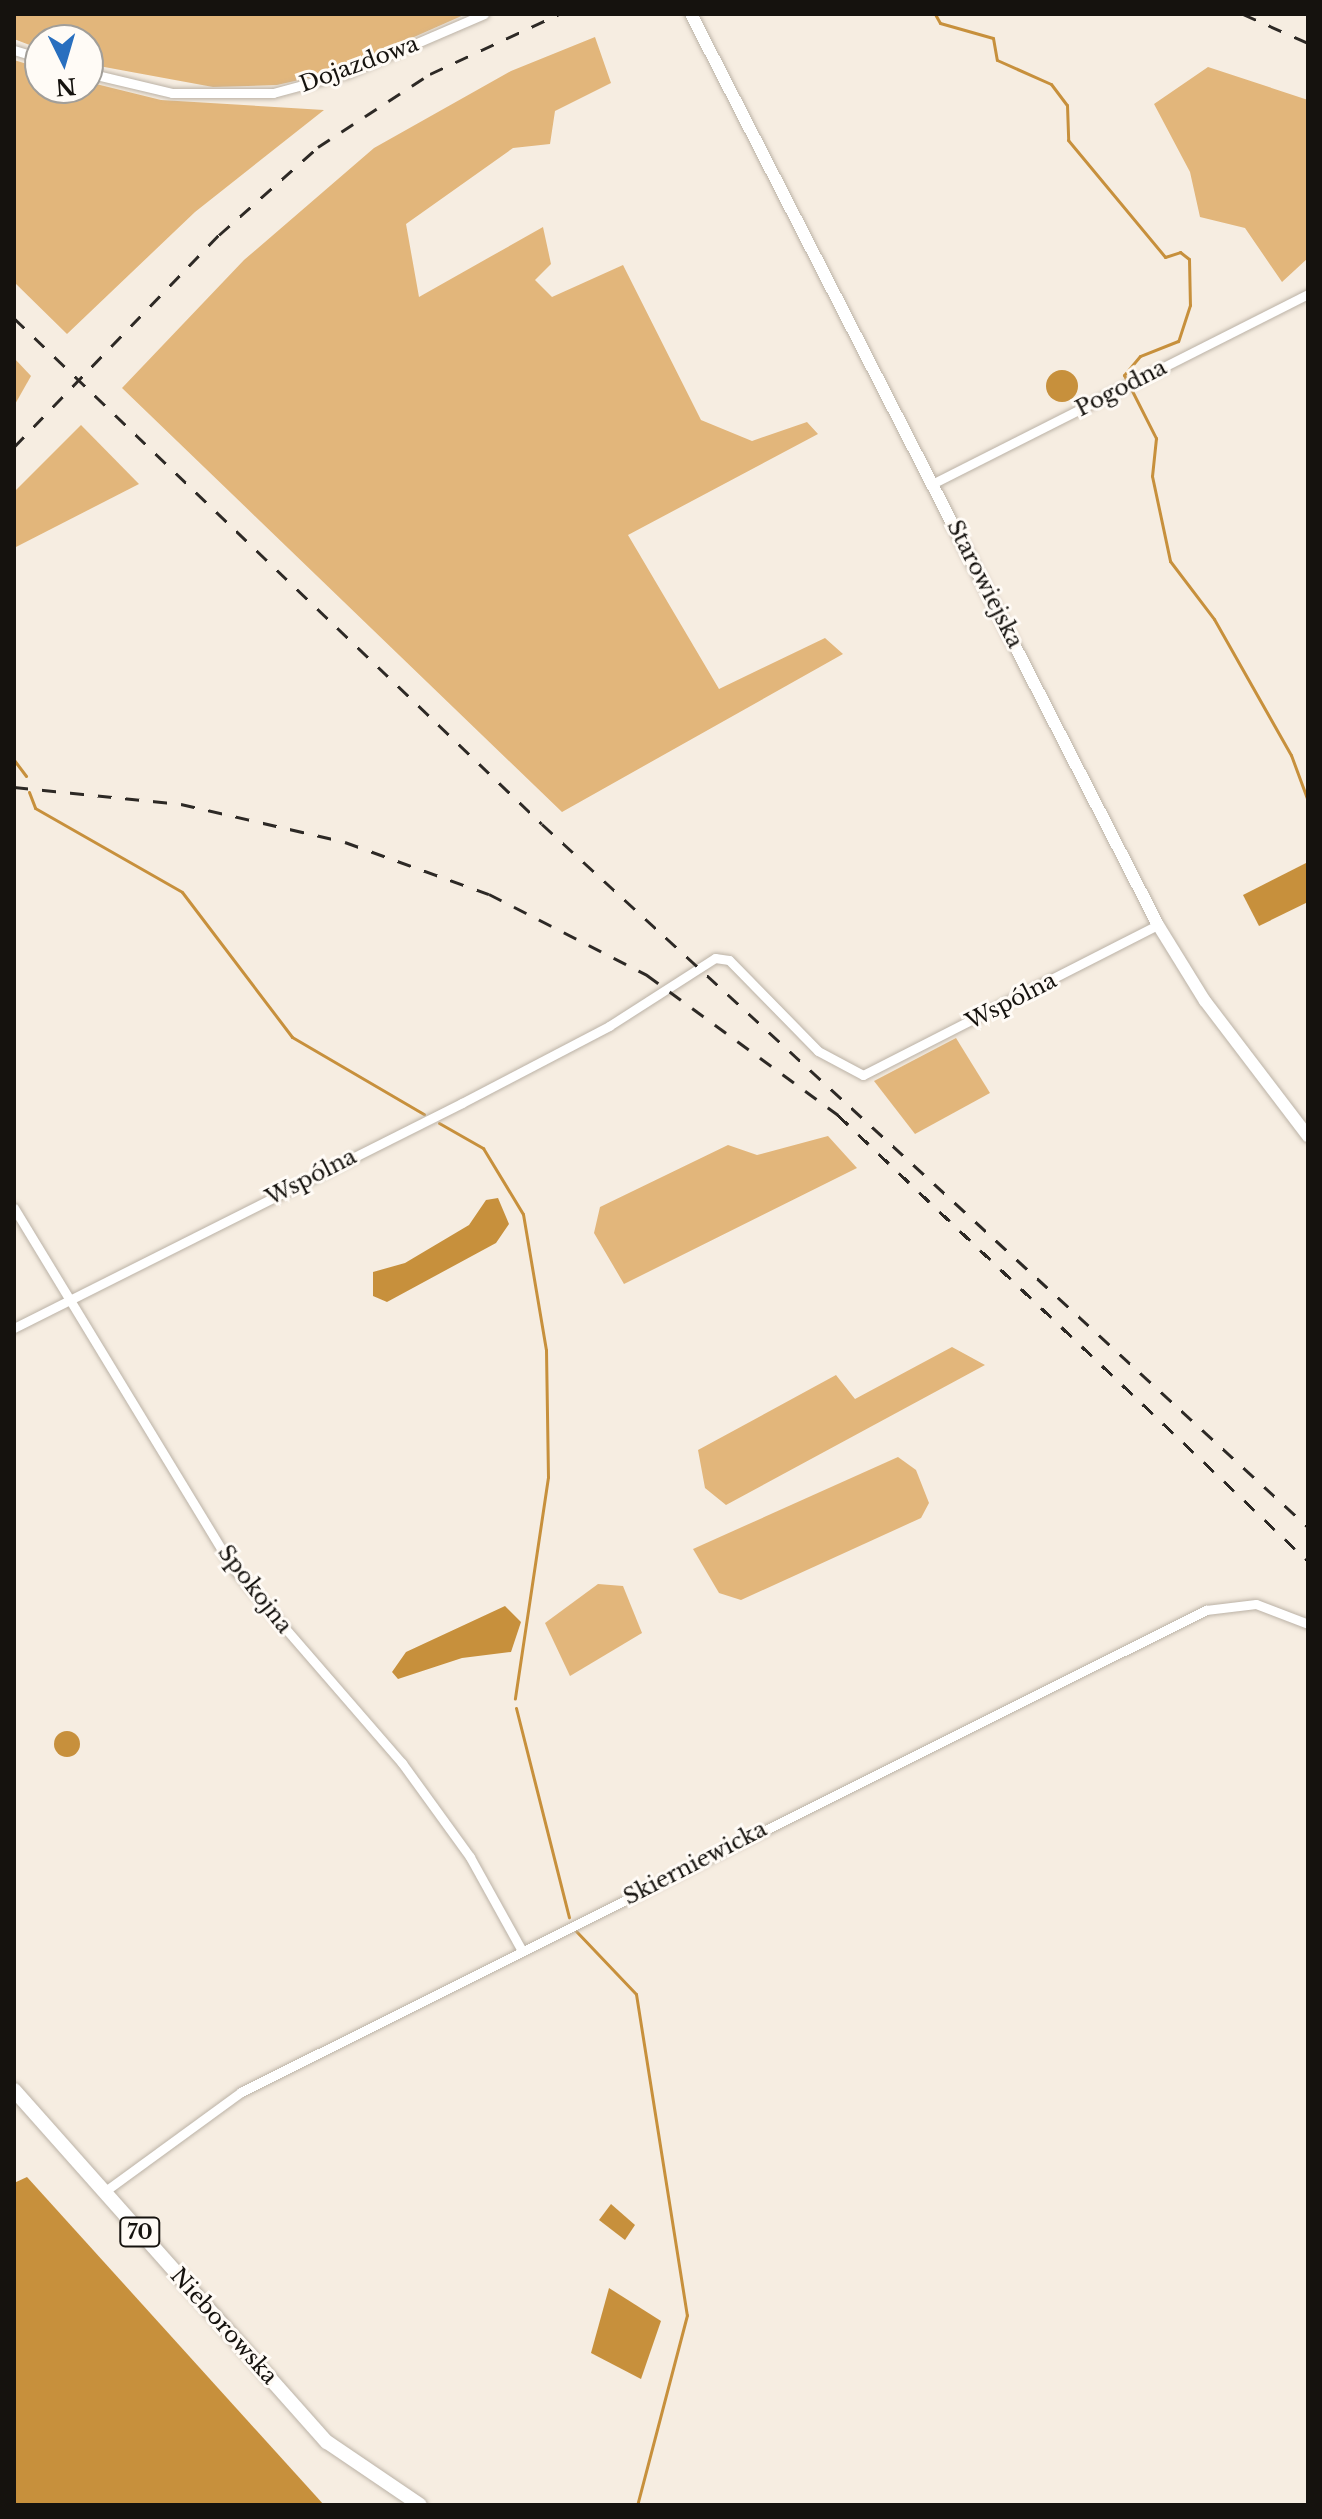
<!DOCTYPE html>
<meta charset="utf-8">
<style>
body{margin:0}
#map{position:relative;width:1322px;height:2519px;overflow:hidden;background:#f6ede1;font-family:"Libre Baskerville",serif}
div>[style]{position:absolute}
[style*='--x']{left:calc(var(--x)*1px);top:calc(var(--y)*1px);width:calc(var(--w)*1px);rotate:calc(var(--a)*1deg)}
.green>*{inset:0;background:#e2b67b}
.water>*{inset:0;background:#c7903c}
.round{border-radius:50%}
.stream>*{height:3px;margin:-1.5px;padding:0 1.5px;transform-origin:1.5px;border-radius:1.5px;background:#c7903c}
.roads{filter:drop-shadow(0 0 2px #bbb2a6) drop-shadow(0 0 2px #bbb2a6)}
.minor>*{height:9px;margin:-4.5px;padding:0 4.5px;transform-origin:4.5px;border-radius:4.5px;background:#fff}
.tertiary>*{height:12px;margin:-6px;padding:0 6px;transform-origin:6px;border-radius:6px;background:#fff}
.primary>*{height:14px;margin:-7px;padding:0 7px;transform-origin:7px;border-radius:7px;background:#fff}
.rail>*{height:3px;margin-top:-1.5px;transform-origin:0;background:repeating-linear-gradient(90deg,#2d2925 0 14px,transparent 0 28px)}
span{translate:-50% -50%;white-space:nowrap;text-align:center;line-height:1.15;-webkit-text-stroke:6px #fffbf6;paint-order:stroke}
.shield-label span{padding:2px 6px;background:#fffbf6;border:2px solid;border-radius:6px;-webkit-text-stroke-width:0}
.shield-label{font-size:20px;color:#15120e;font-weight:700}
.street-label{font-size:22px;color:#15120e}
.frame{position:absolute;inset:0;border:16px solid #15120e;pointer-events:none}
.north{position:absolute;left:24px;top:24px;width:80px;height:80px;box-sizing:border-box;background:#fffbf6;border:2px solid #a19e99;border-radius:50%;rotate:175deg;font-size:22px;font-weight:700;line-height:32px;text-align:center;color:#15120e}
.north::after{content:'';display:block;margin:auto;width:28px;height:36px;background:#296fbf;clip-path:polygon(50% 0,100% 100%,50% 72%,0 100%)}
</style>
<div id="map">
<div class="green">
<i style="clip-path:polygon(14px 14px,466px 14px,335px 72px,277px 85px,213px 87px,88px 64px,88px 40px,40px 40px,40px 49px,14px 39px)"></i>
<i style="clip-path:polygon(595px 37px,611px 83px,555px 111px,550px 144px,513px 148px,406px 224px,419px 297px,543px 227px,551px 264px,535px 280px,552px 297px,623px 265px,701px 420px,752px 441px,807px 422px,818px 434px,628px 535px,719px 689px,825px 638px,843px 654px,562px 812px,122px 388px,244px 260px,374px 148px,511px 71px)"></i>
<i style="clip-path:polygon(14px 60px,40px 68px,40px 88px,88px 88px,88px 82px,161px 100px,324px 110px,195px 212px,67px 334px,14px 282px)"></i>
<i style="clip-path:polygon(1208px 67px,1308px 100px,1308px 258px,1282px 282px,1245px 228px,1200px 217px,1190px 172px,1154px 104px)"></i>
<i style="clip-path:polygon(14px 358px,31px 376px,14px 406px)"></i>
<i style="clip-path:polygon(81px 425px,139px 484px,14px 548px,14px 492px)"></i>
<i style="clip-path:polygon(956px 1038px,990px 1093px,915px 1134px,874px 1081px)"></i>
<i style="clip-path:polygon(828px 1136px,857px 1168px,624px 1284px,594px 1233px,600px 1207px,728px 1145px,757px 1155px)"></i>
<i style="clip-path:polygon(952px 1347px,985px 1365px,726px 1505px,705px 1488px,698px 1450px,836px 1375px,855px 1399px)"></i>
<i style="clip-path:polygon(898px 1457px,916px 1470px,929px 1503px,921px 1518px,741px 1600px,719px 1593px,693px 1549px)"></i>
<i style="clip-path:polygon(598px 1584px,623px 1586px,642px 1633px,570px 1676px,545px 1623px)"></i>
</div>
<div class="water">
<i class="round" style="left:1046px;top:370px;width:32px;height:32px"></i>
<i style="clip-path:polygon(1308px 862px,1308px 902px,1259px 926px,1243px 895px)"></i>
<i style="clip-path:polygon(498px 1198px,509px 1224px,496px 1243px,387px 1302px,373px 1296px,373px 1272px,405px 1263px,469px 1225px,486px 1200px)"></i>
<i style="clip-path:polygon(505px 1606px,521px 1622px,511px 1652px,462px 1658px,398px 1679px,392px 1672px,406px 1652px)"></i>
<i class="round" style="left:54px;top:1731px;width:26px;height:26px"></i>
<i style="clip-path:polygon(27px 2177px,324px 2505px,14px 2505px,14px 2183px)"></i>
<i style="clip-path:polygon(611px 2204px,635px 2225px,625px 2240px,599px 2220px)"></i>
<i style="clip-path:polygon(609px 2288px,661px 2321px,641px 2379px,591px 2353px)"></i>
</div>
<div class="stream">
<i style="--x:935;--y:14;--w:10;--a:61"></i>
<i style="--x:940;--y:23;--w:55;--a:15.8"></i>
<i style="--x:993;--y:38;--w:22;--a:80"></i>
<i style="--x:997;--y:60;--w:59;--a:24"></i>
<i style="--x:1051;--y:84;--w:26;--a:53"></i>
<i style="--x:1067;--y:105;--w:35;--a:88"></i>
<i style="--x:1068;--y:140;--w:152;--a:50.3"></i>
<i style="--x:1165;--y:257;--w:16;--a:-18"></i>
<i style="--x:1180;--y:252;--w:11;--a:38"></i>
<i style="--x:1189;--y:259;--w:46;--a:88.8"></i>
<i style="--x:1190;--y:305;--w:38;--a:108"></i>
<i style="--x:1178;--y:341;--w:41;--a:158.5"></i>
<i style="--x:1140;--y:356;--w:25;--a:130"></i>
<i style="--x:1124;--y:375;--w:71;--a:63.1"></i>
<i style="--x:1156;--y:438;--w:38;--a:96"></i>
<i style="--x:1152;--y:476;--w:87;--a:78"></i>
<i style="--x:1170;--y:561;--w:73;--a:52.8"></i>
<i style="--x:1214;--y:619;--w:156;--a:60.5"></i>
<i style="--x:1291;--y:755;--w:49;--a:69.7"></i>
<i style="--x:14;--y:760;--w:20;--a:53"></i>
<i style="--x:29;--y:792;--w:17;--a:69"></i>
<i style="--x:35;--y:808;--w:169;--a:29.7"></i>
<i style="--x:182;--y:892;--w:182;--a:52.8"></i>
<i style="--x:292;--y:1037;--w:153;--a:30.3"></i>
<i style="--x:439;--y:1123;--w:51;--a:29.6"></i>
<i style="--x:483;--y:1148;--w:77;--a:58.8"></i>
<i style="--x:523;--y:1214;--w:138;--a:80.4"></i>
<i style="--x:546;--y:1350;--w:127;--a:89.1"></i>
<i style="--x:548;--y:1477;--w:224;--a:98.5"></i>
<i style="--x:516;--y:1708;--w:216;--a:75.8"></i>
<i style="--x:576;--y:1931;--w:87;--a:46.4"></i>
<i style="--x:636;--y:1994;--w:325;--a:81"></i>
<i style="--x:687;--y:2315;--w:196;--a:104.7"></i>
</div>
<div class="roads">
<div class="minor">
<i style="--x:14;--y:50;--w:27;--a:17"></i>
<i style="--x:88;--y:73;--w:86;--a:13.4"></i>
<i style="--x:172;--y:93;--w:101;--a:0"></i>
<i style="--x:273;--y:93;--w:77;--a:-15.1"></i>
<i style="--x:347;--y:73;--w:149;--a:-23.3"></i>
<i style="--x:934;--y:483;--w:419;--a:-26.8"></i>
<i style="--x:14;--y:1208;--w:421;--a:58.7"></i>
<i style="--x:233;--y:1568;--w:258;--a:49.1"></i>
<i style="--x:402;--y:1763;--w:116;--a:54.1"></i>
<i style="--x:470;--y:1857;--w:107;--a:61"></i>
<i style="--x:14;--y:1328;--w:501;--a:-26.67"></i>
<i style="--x:462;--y:1103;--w:166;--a:-27.6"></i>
<i style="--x:609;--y:1026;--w:126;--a:-32.7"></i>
<i style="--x:715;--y:958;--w:14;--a:8"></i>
<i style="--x:729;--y:960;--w:127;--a:45.6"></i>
<i style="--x:818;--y:1051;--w:51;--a:28.1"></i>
<i style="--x:863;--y:1075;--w:331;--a:-27"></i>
<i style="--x:104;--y:2192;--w:170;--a:-36.1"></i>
<i style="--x:241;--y:2092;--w:1079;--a:-26.54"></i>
<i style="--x:1206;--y:1610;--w:50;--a:-6.8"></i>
<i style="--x:1256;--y:1604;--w:56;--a:21"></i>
</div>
<div class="tertiary">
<i style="--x:691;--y:14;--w:1024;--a:62.86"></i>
<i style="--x:1158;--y:925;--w:89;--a:58.3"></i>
<i style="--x:1205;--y:1001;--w:170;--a:52.7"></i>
</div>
<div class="primary">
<i style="--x:14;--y:2090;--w:471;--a:48.4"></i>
<i style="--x:327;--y:2442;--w:112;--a:34.1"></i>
</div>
</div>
<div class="rail">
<i style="--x:1243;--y:14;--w:71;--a:24"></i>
<i style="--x:14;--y:318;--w:731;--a:43.78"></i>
<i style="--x:542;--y:824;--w:1040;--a:42.54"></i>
<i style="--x:14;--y:447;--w:295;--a:-46"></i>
<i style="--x:219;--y:235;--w:132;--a:-41.6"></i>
<i style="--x:318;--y:147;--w:134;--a:-33.1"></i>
<i style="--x:430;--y:74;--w:142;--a:-24.9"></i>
<i style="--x:14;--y:787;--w:168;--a:5.8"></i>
<i style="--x:181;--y:804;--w:168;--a:13"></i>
<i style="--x:345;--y:842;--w:153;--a:19.9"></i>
<i style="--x:489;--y:894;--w:178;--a:27.1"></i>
<i style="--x:647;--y:975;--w:237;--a:36.2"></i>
<i style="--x:838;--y:1115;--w:648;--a:43.5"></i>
</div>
<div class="shield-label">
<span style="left:140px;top:2232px">70</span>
</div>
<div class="street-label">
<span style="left:359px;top:64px;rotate:-20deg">Dojazdowa</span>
<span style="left:1121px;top:388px;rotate:-27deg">Pogodna</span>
<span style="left:985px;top:584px;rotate:63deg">Starowiejska</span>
<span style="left:1011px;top:1001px;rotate:-27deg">Wspólna</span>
<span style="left:311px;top:1177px;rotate:-27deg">Wspólna</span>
<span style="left:255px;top:1589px;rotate:52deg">Spokojna</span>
<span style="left:695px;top:1863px;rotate:-27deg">Skierniewicka</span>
<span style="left:224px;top:2326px;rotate:48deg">Nieborowska</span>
</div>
<div class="frame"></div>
<div class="north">N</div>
</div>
